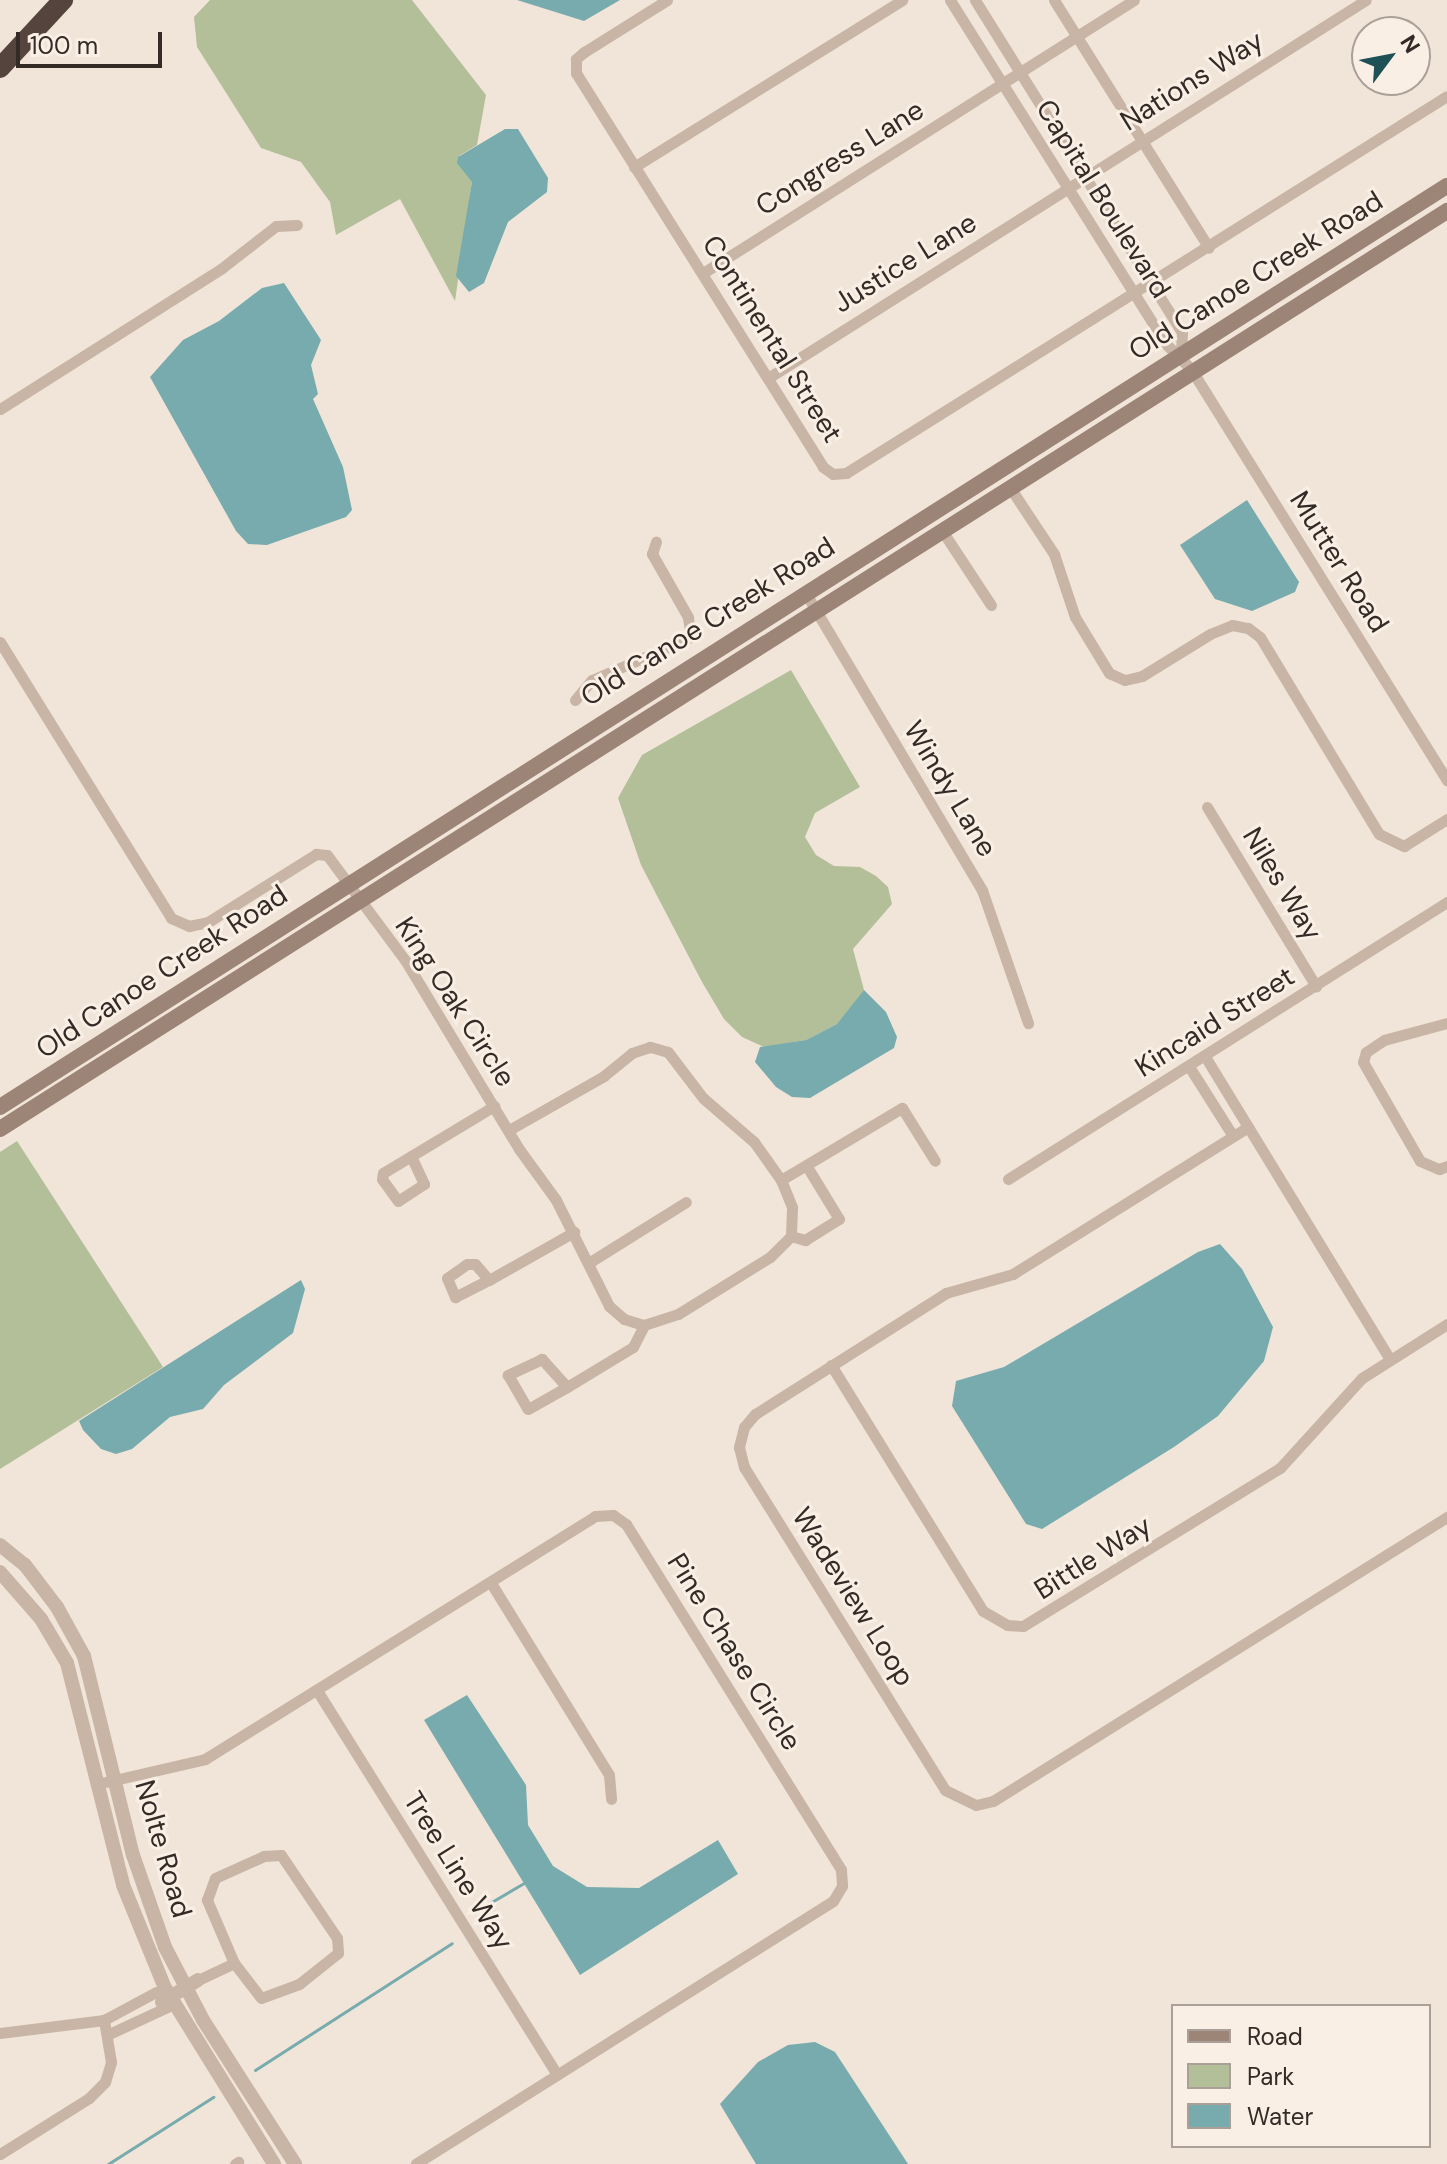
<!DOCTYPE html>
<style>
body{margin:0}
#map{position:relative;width:1447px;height:2164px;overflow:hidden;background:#f1e5d9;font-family:"DM Sans",sans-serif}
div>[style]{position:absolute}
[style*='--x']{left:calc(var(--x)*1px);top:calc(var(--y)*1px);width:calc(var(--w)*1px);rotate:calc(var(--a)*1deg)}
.green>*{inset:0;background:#b3bf99}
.water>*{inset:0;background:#78abad}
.stream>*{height:3px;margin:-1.5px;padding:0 1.5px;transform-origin:1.5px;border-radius:1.5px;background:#78abad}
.minor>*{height:11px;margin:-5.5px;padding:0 5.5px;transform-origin:5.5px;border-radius:5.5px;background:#c8b5a5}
.tertiary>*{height:14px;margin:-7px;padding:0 7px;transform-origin:7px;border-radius:7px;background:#c8b5a5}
.secondary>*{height:16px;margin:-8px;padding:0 8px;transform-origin:8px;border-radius:8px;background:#9c8477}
.motorway>*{height:20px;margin:-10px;padding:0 10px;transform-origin:10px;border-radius:10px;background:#55443d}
span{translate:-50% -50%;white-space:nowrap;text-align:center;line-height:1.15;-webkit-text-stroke:6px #f9efe5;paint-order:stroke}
.street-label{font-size:28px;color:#342a26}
.legend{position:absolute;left:1171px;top:2004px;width:260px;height:144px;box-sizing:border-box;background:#f9efe5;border:2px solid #aaa099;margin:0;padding:10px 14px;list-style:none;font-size:24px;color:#342a26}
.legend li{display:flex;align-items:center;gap:16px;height:40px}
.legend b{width:40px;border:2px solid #aaa099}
.north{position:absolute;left:1351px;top:16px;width:80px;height:80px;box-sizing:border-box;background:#f9efe5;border:2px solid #aaa099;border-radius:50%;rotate:58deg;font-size:22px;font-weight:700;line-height:32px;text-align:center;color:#342a26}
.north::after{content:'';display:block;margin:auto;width:28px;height:36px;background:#1d5155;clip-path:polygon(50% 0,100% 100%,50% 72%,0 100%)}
.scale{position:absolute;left:16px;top:32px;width:146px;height:36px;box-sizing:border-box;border:4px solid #342a26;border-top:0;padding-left:10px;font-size:24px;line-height:28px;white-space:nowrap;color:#342a26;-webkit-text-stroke:6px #f9efe5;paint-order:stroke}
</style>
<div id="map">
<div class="green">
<i style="clip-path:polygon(210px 0,412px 0,486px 95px,477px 145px,459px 156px,472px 182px,455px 301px,400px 199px,336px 235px,330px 202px,301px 162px,261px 148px,197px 47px,194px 17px)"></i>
<i style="clip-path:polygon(791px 670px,860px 787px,815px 813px,805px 837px,816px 855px,834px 866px,860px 867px,876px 876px,888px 887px,892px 904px,853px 949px,864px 990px,853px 1008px,837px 1024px,806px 1040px,764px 1047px,742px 1037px,724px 1019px,702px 982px,641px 865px,618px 798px,642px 755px)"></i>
<i style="clip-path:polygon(17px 1141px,163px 1367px,0 1469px,0 1152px)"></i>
</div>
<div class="water">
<i style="clip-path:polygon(517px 0,620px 0,584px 21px)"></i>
<i style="clip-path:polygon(505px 129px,518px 129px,548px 178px,547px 192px,508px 222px,484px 283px,469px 292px,456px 276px,472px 182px,457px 163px,458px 157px)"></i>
<i style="clip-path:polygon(284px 283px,321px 340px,311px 365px,318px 394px,313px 399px,343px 467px,352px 510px,346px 517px,267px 545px,248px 544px,236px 531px,150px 377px,183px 340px,219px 321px,262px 288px)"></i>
<i style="clip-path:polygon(1247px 500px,1299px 582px,1295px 592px,1252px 611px,1215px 599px,1180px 545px)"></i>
<i style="clip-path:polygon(864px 990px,886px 1012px,897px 1037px,894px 1048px,810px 1098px,792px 1097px,776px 1087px,755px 1062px,760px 1047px,806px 1040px,837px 1024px)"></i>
<i style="clip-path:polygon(1220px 1244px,1242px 1269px,1273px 1327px,1264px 1361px,1218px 1416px,1174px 1447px,1042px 1529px,1026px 1524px,952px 1406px,956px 1381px,1004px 1367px,1198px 1252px)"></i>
<i style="clip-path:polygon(301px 1280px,305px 1289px,293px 1333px,224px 1385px,203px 1409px,170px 1417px,132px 1449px,116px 1454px,101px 1449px,83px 1430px,79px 1421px)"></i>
<i style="clip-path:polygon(467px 1695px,526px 1785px,528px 1825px,553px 1866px,587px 1887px,639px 1888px,718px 1840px,738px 1874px,580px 1975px,424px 1720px)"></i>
<i style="clip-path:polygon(815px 2042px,835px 2052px,908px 2164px,756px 2164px,720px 2104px,758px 2062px,788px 2045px)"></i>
</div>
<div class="stream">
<i style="--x:476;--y:1911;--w:56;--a:-30.3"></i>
<i style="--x:255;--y:2070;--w:234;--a:-32.8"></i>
<i style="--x:108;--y:2164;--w:125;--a:-32.5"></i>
</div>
<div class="minor">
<i style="--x:667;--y:0;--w:98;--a:147.9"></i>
<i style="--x:584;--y:52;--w:11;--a:139"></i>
<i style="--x:576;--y:59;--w:14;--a:90"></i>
<i style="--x:576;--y:73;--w:465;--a:57.9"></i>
<i style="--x:823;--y:467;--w:12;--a:35"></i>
<i style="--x:833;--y:474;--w:13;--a:-4"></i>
<i style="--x:846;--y:473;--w:709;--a:-32.1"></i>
<i style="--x:950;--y:0;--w:406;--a:57.9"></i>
<i style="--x:1166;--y:344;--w:35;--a:45"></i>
<i style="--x:1191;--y:369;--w:485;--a:58.1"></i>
<i style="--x:975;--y:0;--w:391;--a:58.1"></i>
<i style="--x:1182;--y:332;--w:22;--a:93"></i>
<i style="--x:1054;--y:0;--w:292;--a:58"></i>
<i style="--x:634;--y:167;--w:316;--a:-31.9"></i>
<i style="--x:703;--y:273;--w:510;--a:-32.35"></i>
<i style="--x:768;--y:378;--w:707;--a:-32.3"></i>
<i style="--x:0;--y:409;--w:263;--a:-32.4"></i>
<i style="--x:222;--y:268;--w:68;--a:-37.9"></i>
<i style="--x:276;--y:226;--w:21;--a:-3"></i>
<i style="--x:1009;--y:486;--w:82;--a:56.5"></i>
<i style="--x:1054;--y:554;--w:66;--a:71.6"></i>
<i style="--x:1075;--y:617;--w:66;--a:58.7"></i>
<i style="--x:1109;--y:673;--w:17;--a:24"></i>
<i style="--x:1125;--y:680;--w:17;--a:-13"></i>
<i style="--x:1142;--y:676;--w:80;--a:-31.7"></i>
<i style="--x:1210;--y:634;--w:24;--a:-22"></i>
<i style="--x:1232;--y:625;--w:16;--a:11"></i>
<i style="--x:1248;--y:628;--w:15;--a:37"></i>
<i style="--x:1260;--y:637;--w:230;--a:58.9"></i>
<i style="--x:1379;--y:834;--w:28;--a:26"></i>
<i style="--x:1404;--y:846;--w:51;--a:-32.1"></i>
<i style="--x:941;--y:529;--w:91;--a:56.7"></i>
<i style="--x:805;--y:592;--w:347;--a:59.3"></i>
<i style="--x:982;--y:890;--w:141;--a:70.9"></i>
<i style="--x:0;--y:642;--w:325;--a:58.2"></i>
<i style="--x:171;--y:918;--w:20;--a:24"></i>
<i style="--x:189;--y:926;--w:19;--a:-12"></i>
<i style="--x:208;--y:922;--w:128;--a:-32.2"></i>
<i style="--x:316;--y:854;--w:11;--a:5"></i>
<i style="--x:327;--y:855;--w:131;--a:53.4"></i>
<i style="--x:405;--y:960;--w:221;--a:58.9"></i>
<i style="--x:519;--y:1149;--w:63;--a:54"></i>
<i style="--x:556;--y:1200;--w:119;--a:63.4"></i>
<i style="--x:609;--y:1306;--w:20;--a:41"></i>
<i style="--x:624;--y:1319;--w:21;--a:17"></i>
<i style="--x:644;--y:1325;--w:36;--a:-18"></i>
<i style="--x:678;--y:1314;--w:108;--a:-31.8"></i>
<i style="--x:770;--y:1257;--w:30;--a:-45"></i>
<i style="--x:791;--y:1236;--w:29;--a:-88"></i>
<i style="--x:792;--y:1207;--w:29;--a:-112"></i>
<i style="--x:781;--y:1180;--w:47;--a:-125.4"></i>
<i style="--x:754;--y:1142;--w:67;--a:-139.2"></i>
<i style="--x:703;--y:1098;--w:58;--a:-127.3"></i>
<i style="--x:668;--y:1052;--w:19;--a:-164"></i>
<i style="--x:650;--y:1047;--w:19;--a:162"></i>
<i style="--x:632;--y:1053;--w:36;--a:141"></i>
<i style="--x:604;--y:1076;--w:109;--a:150.4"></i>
<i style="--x:575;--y:700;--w:26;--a:-50"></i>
<i style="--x:592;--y:680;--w:108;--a:-23.5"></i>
<i style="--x:691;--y:637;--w:20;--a:-99"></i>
<i style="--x:688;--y:617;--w:73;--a:-119.7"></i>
<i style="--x:652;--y:554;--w:13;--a:-72"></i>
<i style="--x:1207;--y:807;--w:210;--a:58.7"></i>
<i style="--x:1447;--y:1023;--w:65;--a:164.9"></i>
<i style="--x:1384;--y:1040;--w:22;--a:146"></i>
<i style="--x:1366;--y:1052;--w:10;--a:107"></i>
<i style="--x:1363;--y:1062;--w:114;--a:60.1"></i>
<i style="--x:1420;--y:1161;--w:21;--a:23"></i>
<i style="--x:1439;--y:1169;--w:9;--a:-21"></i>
<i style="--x:1206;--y:1058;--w:351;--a:58.6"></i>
<i style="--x:1190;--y:1068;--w:80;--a:57.7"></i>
<i style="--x:1248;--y:1127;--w:277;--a:148"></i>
<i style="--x:1013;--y:1274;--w:70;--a:164.2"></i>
<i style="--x:946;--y:1293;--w:226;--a:147.6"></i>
<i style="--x:755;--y:1414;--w:17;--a:130"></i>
<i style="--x:744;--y:1427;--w:21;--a:104"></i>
<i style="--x:739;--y:1447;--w:21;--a:76"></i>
<i style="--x:744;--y:1467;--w:380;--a:58.1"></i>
<i style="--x:945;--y:1790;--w:34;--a:26"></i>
<i style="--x:976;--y:1805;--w:17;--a:-13"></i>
<i style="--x:993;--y:1801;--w:536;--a:-32.03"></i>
<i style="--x:411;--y:1156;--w:31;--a:65"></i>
<i style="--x:424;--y:1184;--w:31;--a:147"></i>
<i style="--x:398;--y:1201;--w:27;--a:-126"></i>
<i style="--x:382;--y:1179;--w:6;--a:-81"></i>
<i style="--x:383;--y:1173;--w:130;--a:-31.1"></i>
<i style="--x:1008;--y:1179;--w:519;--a:-32.25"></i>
<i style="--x:781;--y:1180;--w:141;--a:-30.8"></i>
<i style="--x:902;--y:1108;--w:62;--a:58.1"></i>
<i style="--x:791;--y:1236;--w:15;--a:16"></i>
<i style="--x:805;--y:1240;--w:40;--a:-32"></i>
<i style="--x:839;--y:1219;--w:63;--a:-121.4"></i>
<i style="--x:590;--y:1262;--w:113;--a:-32"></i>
<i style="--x:489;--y:1280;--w:21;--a:-131"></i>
<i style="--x:475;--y:1264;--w:8;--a:180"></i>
<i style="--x:467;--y:1264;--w:24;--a:145"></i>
<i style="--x:447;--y:1278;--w:21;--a:67"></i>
<i style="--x:455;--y:1297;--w:38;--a:-27"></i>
<i style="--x:489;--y:1280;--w:98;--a:-29.5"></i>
<i style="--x:831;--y:1365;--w:289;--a:58.3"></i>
<i style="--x:983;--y:1611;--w:28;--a:30"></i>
<i style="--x:1007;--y:1625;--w:16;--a:4"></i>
<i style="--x:1023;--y:1626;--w:302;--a:-31.6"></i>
<i style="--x:1280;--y:1468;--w:122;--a:-47.7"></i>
<i style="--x:1362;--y:1378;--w:101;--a:-32.4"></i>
<i style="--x:567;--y:1387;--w:38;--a:-132"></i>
<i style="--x:542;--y:1359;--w:38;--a:155"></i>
<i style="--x:508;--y:1375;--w:39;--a:60"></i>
<i style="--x:528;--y:1409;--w:45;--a:-29.4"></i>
<i style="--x:567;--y:1387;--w:77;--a:-31.2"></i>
<i style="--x:633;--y:1347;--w:25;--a:-63"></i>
<i style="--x:491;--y:1583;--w:225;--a:58.4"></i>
<i style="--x:609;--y:1775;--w:24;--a:85"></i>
<i style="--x:318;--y:1692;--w:451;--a:58"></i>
<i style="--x:97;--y:1784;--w:111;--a:-13"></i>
<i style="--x:205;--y:1759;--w:460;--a:-31.9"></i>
<i style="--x:595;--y:1516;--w:18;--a:-3"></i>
<i style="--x:613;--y:1515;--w:16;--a:35"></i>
<i style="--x:626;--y:1524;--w:407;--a:58.1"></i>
<i style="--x:841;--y:1870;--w:16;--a:86"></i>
<i style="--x:842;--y:1886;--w:17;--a:121"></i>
<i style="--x:833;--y:1901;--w:493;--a:147.8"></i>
<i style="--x:281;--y:1855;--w:100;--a:56"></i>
<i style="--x:337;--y:1938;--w:15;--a:86"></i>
<i style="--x:338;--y:1953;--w:50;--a:141.5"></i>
<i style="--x:299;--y:1984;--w:40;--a:159.8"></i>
<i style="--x:261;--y:1998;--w:44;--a:-127.6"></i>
<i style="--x:234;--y:1963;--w:69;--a:-113.2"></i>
<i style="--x:207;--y:1900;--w:23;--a:-70"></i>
<i style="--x:215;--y:1878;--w:54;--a:-24.2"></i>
<i style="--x:264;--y:1856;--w:17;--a:-3"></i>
<i style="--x:198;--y:1980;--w:40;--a:-25"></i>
<i style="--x:0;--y:2033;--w:105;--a:-7.1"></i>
<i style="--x:104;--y:2020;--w:59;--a:-28.3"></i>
<i style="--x:109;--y:2034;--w:72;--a:-24.8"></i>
<i style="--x:0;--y:2154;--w:105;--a:-32.2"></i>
<i style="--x:89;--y:2098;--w:23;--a:-45"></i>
<i style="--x:105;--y:2082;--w:21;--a:-73"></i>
<i style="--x:111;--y:2062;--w:43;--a:-99.5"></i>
<i style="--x:235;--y:2164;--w:4;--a:-34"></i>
</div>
<div class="tertiary">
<i style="--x:0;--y:1545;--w:32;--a:39"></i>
<i style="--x:25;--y:1565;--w:53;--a:52.7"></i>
<i style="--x:57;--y:1607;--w:56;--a:61.1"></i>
<i style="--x:84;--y:1656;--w:205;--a:76.2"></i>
<i style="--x:133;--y:1855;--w:97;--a:70.8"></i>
<i style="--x:165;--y:1947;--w:82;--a:62.5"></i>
<i style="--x:203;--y:2020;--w:171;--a:57.4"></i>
<i style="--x:0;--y:1572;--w:62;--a:48.9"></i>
<i style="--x:41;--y:1619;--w:51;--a:59.4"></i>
<i style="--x:67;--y:1663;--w:229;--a:75.8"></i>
<i style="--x:123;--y:1885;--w:111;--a:67.8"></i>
<i style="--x:165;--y:1988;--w:207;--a:58.2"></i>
<i style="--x:162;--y:2002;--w:42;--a:-31.4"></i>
</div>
<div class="secondary">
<i style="--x:0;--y:1107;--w:1715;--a:-32.48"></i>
<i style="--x:0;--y:1129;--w:1714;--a:-32.39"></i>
</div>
<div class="motorway">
<i style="--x:0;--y:68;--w:93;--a:-47.2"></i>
</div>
<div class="street-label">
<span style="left:1192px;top:81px;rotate:-32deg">Nations Way</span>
<span style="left:840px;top:158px;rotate:-32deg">Congress Lane</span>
<span style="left:1103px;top:199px;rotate:58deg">Capital Boulevard</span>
<span style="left:905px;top:263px;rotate:-32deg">Justice Lane</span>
<span style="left:1256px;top:276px;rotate:-32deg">Old Canoe Creek Road</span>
<span style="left:772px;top:339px;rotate:58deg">Continental Street</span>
<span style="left:1339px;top:562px;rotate:58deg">Mutter Road</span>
<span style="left:708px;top:622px;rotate:-32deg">Old Canoe Creek Road</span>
<span style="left:950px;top:789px;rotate:59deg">Windy Lane</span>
<span style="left:1282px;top:884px;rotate:59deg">Niles Way</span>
<span style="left:162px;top:972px;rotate:-33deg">Old Canoe Creek Road</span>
<span style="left:455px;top:1002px;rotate:57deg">King Oak Circle</span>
<span style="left:1215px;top:1022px;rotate:-32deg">Kincaid Street</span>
<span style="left:1093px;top:1558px;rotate:-32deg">Bittle Way</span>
<span style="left:853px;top:1597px;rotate:58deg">Wadeview Loop</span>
<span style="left:734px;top:1652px;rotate:58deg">Pine Chase Circle</span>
<span style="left:163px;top:1849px;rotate:74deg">Nolte Road</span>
<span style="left:458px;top:1871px;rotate:58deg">Tree Line Way</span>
</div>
<ul class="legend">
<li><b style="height:10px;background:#9c8477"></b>Road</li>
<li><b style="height:22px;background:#b3bf99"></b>Park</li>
<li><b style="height:22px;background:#78abad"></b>Water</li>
</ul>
<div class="north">N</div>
<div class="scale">100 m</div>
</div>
